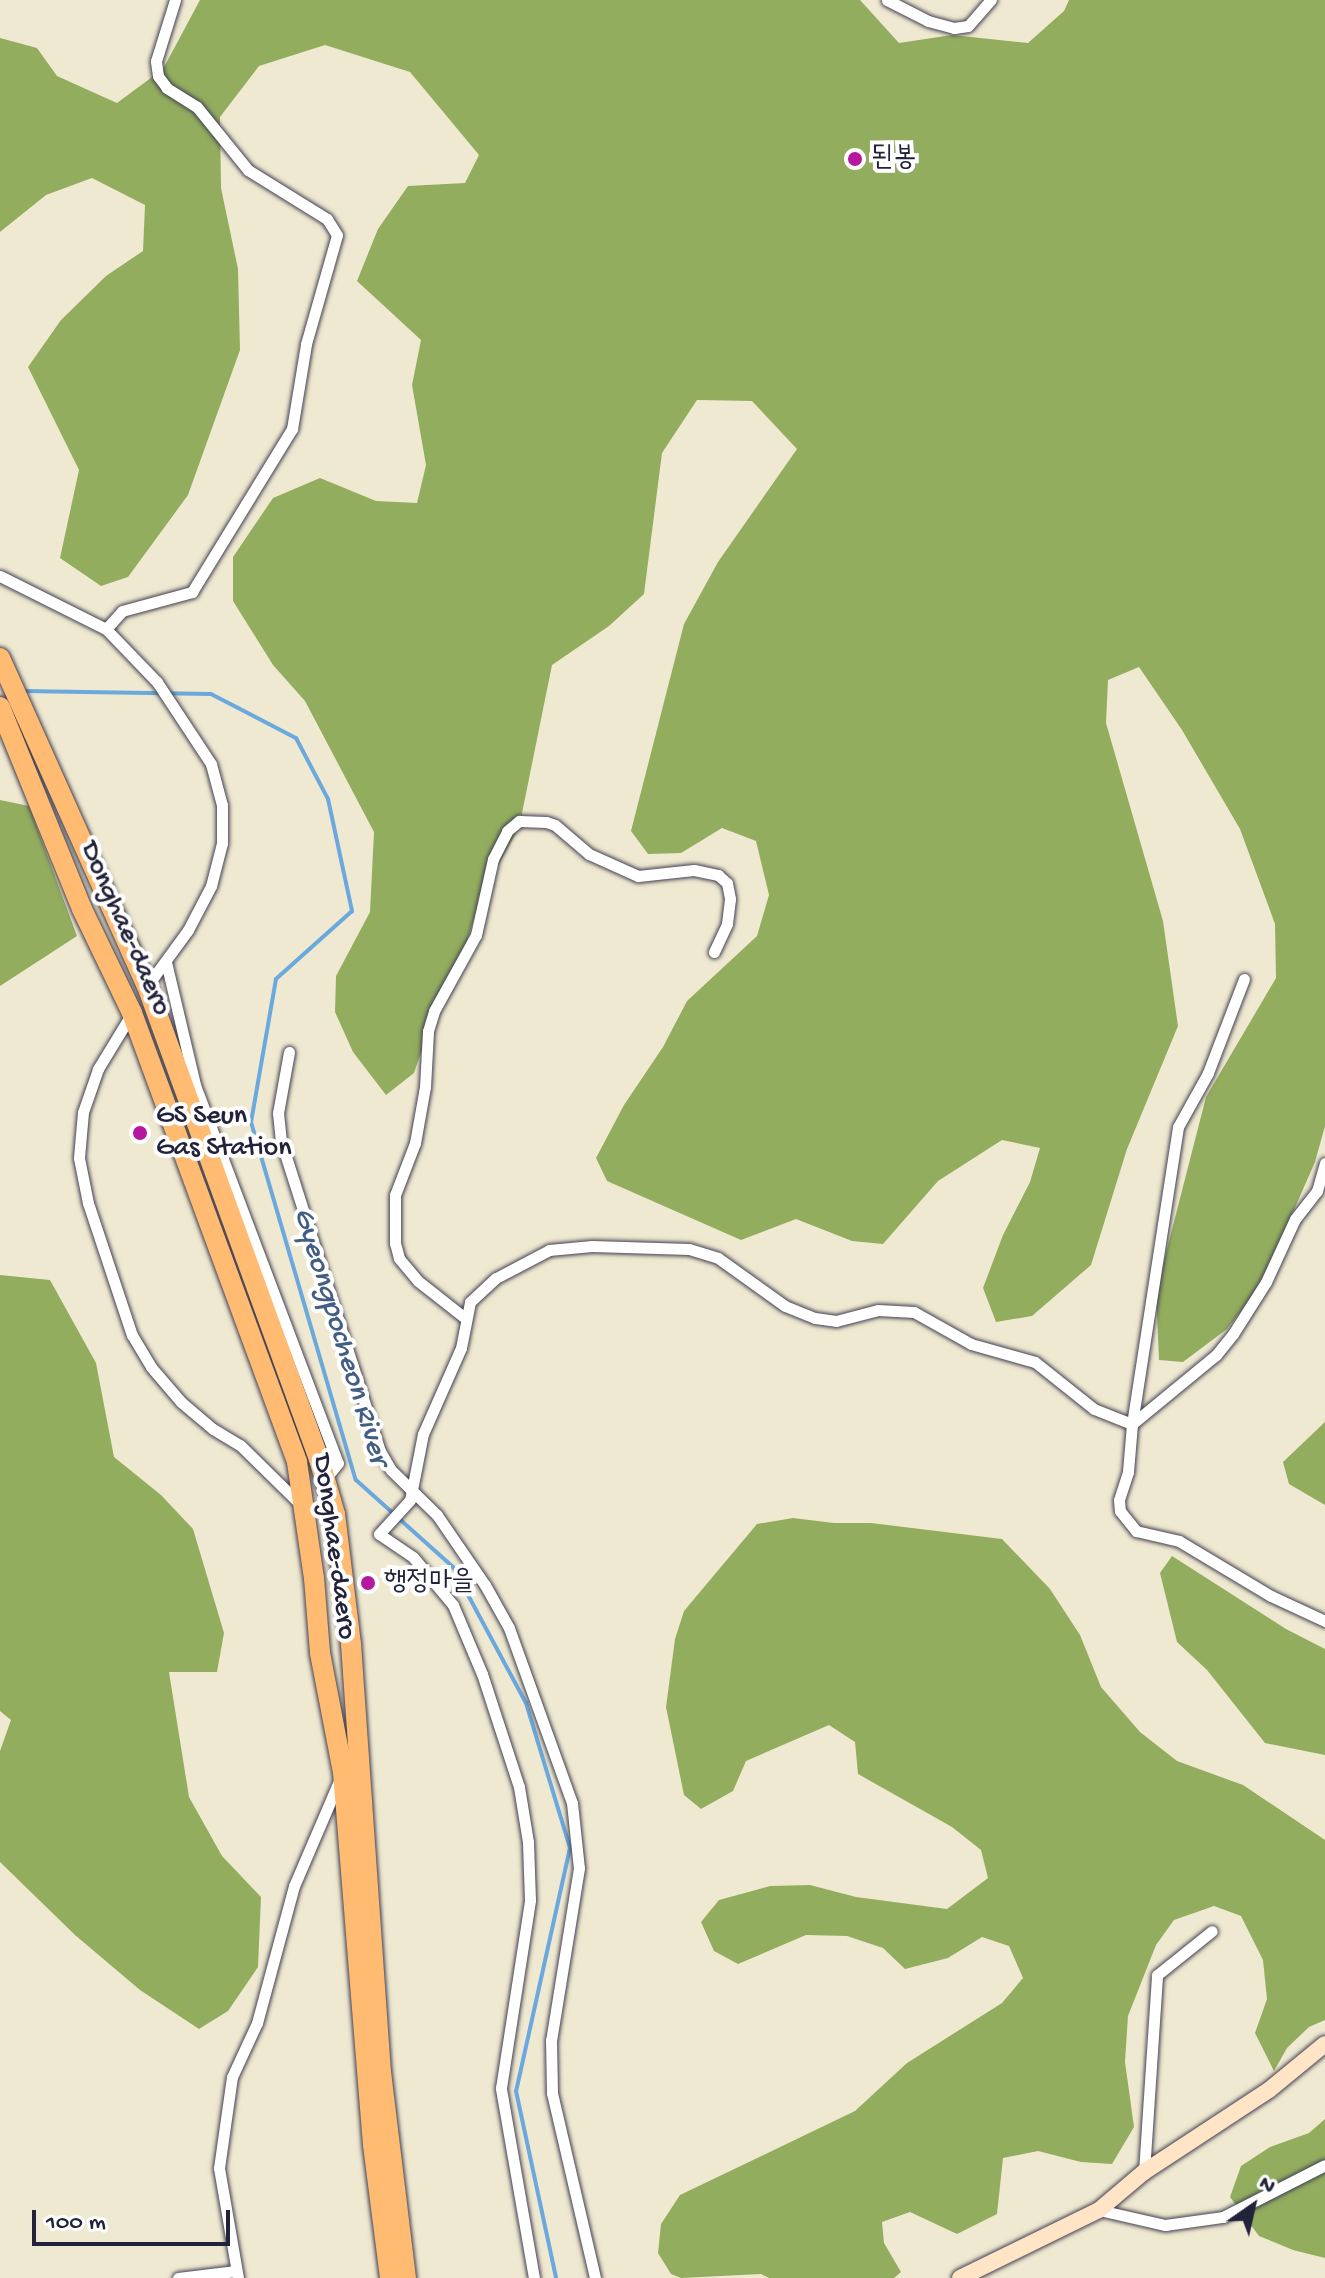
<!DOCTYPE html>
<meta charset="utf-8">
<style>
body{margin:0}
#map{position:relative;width:1325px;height:2278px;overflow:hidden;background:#f0e9d1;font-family:"Gochi Hand","Poor Story",sans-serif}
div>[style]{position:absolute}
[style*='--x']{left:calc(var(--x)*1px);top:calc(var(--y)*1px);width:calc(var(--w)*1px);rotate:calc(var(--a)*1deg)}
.forest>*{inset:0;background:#93ad5f}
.stream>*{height:4px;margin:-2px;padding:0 2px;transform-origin:2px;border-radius:2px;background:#6ba8dd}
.roads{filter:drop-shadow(0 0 2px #414052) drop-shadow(0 0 2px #414052)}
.street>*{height:11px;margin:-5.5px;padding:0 5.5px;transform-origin:5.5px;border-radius:5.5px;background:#fff}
.secondary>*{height:16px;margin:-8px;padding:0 8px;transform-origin:8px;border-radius:8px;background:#ffe4c6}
.highway>*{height:20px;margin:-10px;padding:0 10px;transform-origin:10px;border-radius:10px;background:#ffbb71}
.dots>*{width:22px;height:22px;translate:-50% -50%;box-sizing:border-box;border:4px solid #fff;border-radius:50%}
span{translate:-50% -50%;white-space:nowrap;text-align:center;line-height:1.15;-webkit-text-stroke:8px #fff;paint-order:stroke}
.poi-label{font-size:28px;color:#22223b}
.left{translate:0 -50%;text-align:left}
.street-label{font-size:28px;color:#22223b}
.water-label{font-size:30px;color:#435e84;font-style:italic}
.north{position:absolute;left:1213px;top:2166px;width:80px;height:80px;-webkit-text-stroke:6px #fff;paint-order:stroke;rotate:34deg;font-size:22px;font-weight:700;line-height:32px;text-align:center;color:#22223b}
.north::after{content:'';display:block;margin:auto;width:28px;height:36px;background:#22223b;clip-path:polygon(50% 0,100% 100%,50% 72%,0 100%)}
.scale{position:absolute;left:32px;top:2210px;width:198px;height:36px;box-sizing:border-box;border:4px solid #22223b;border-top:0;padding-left:10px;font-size:24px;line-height:28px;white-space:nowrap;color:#22223b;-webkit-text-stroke:6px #fff;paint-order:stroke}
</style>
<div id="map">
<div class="forest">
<i style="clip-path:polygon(200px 0,860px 0,899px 43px,952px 35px,1028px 43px,1064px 11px,1069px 0,1325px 0,1325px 1126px,1315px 1162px,1260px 1287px,1227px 1329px,1183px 1362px,1159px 1360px,1156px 1292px,1206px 1097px,1276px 978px,1275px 924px,1240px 829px,1182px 730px,1139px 667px,1108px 680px,1106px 723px,1163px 921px,1178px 1026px,1127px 1149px,1091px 1265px,1032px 1316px,996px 1322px,983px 1288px,1003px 1235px,1030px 1182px,1040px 1148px,1002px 1140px,938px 1181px,883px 1244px,852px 1241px,796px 1219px,741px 1240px,607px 1181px,596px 1158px,624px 1105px,663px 1047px,687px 1001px,757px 936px,769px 895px,756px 841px,722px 828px,681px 853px,648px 854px,631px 831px,684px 624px,718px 562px,797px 449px,752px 401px,697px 400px,662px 453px,644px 594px,609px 626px,552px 665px,519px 828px,482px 894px,461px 960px,434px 1014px,414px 1073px,386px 1095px,353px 1052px,335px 1012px,336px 976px,370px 912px,374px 832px,305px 701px,273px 665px,233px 601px,233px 557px,273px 498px,320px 478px,376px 501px,417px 503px,426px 465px,412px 385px,421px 340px,357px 281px,378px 229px,408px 186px,465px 183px,479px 155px,410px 72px,325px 45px,259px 66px,220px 117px,221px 188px,238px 269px,240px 350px,188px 495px,128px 577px,101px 586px,60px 558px,79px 470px,28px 367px,61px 320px,106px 276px,143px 251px,145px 205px,92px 178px,46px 195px,0 232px,0 38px,37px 48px,57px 76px,117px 103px,163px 69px)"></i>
<i style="clip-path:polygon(0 800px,29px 806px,77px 936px,0 986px)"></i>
<i style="clip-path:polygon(0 1275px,50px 1280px,96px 1363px,114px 1457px,161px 1495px,193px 1529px,224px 1633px,217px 1672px,169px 1672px,189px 1797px,222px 1856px,261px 1897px,258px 1967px,228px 2011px,199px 2029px,140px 1990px,75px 1935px,0 1862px,0 1751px,11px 1720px,0 1711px)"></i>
<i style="clip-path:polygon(1325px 1422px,1325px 1505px,1289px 1484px,1283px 1462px)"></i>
<i style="clip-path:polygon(793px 1518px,834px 1523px,871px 1523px,1002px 1539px,1050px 1589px,1080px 1635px,1101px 1687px,1140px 1732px,1177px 1761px,1243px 1785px,1325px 1840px,1325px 2020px,1309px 2027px,1287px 2048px,1274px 2071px,1255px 2033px,1267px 1999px,1263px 1960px,1241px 1916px,1214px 1906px,1174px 1920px,1156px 1945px,1128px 2016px,1125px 2062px,1134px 2127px,1112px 2164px,1081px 2162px,1038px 2151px,1003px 2158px,997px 2214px,957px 2234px,910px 2212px,882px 2222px,884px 2243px,901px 2272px,894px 2278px,769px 2278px,761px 2274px,681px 2278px,671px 2274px,658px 2253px,661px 2224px,680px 2195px,855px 2111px,907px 2063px,1002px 2003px,1023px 1978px,1009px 1946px,982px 1937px,948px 1958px,905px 1969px,883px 1948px,847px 1936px,806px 1935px,738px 1964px,714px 1951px,701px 1922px,719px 1900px,770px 1886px,810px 1885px,856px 1897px,947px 1909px,988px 1878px,981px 1850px,952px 1827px,858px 1774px,855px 1742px,829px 1725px,746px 1761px,733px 1791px,701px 1809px,684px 1795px,666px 1707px,675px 1639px,684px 1611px,757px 1524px)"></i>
<i style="clip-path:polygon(1172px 1556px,1286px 1629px,1325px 1649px,1325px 1755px,1265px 1743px,1207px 1670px,1177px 1642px,1160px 1573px)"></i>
<i style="clip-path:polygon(1325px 2119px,1325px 2258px,1293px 2250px,1259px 2236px,1230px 2197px,1241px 2166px,1270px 2147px,1309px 2133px)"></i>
</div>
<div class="stream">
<i style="--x:22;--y:691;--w:189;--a:0.9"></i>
<i style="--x:211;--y:694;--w:96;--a:27.4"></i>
<i style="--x:296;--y:738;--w:69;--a:62.3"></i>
<i style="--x:328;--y:799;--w:115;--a:77.9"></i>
<i style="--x:352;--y:911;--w:102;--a:138.2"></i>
<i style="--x:276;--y:979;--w:145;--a:99.9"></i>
<i style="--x:251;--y:1122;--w:373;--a:73.7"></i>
<i style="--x:356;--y:1480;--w:130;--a:41.9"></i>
<i style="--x:453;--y:1567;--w:154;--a:61.8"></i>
<i style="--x:526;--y:1703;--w:152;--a:73.1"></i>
<i style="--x:570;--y:1848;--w:249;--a:102.5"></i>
<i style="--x:516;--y:2091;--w:191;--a:77.9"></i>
</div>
<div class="roads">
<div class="street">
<i style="--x:887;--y:0;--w:46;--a:27.1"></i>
<i style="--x:928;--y:21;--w:27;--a:15"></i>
<i style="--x:954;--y:28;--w:14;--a:-8"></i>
<i style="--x:968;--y:26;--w:35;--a:-49"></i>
<i style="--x:0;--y:576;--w:119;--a:26.6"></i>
<i style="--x:106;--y:629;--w:74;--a:46.1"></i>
<i style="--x:157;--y:682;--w:98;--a:56.6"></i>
<i style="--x:211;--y:764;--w:42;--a:75"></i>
<i style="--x:222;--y:805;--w:38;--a:90"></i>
<i style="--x:222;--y:843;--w:44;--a:104.3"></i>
<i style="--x:211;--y:886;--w:50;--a:117.6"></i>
<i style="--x:188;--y:930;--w:69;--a:126.2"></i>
<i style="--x:106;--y:629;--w:24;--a:-48"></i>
<i style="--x:122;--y:611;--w:73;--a:-15.2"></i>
<i style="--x:192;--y:592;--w:191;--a:-58.5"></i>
<i style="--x:292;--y:429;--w:86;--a:-80.6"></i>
<i style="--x:306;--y:344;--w:113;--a:-74.1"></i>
<i style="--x:337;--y:235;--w:19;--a:-122"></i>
<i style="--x:327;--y:219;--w:93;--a:-148.2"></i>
<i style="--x:248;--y:170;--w:81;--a:-129"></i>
<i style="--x:197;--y:107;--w:36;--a:-148"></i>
<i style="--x:167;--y:88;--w:15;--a:-127"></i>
<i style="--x:158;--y:76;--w:15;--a:-98"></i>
<i style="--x:156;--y:61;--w:64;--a:-72.7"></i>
<i style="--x:166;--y:962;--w:126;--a:76.7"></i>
<i style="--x:195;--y:1085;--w:404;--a:69.3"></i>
<i style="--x:338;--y:1463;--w:21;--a:129"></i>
<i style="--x:1244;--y:979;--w:101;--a:111"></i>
<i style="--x:1208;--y:1073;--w:62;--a:119.1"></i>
<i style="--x:1178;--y:1127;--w:301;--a:98.8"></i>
<i style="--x:1132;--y:1424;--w:48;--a:94.8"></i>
<i style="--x:1128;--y:1472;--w:29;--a:108"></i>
<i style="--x:1119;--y:1500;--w:11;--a:85"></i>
<i style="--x:1120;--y:1511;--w:26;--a:51"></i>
<i style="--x:1136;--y:1531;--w:44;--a:13.1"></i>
<i style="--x:1179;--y:1541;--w:107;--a:30.9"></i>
<i style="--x:1271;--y:1596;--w:60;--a:24.8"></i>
<i style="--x:132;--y:1013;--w:66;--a:121.3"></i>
<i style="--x:98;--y:1069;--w:46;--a:109.2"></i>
<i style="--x:83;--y:1112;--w:46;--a:95"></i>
<i style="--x:79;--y:1158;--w:46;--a:78.7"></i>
<i style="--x:88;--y:1203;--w:139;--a:71.6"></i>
<i style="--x:132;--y:1335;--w:37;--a:59"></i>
<i style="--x:151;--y:1367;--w:46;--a:49.4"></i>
<i style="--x:181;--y:1402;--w:42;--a:40.2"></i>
<i style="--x:213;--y:1429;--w:31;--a:31"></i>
<i style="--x:240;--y:1445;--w:84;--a:44.5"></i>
<i style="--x:289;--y:1052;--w:62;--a:100.2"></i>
<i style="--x:278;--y:1113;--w:28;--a:84"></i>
<i style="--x:281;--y:1141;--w:325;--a:72.3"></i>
<i style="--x:380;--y:1451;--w:22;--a:60"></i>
<i style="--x:391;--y:1470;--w:64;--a:44.4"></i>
<i style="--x:437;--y:1515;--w:85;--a:55.6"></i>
<i style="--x:485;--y:1585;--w:49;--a:60.8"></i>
<i style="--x:509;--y:1628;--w:186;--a:70.2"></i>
<i style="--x:572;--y:1803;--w:65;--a:83.9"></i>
<i style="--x:579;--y:1868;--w:174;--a:99.2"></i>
<i style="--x:551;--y:2040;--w:53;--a:88.9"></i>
<i style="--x:552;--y:2093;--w:190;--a:76.9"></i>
<i style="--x:465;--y:1318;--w:60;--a:-141.8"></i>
<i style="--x:418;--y:1281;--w:30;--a:-130"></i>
<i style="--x:399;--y:1258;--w:16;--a:-105"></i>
<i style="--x:395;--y:1243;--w:48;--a:-90"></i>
<i style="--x:395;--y:1195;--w:56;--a:-69"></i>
<i style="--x:415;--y:1143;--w:57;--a:-79.9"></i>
<i style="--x:425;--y:1087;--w:56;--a:-86.9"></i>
<i style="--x:428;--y:1031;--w:21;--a:-73"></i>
<i style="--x:434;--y:1011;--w:87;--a:-61.1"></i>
<i style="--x:476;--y:935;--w:78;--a:-77.4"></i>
<i style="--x:493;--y:859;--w:31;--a:-63"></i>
<i style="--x:507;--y:831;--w:16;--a:-40"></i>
<i style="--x:519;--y:821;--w:27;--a:2"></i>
<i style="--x:546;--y:822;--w:9;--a:18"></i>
<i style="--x:555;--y:825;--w:45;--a:40.5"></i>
<i style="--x:589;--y:854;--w:54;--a:24.2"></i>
<i style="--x:638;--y:876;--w:56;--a:-6.1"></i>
<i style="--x:694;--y:870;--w:25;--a:12"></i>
<i style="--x:718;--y:875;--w:12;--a:42"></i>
<i style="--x:727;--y:883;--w:16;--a:79"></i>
<i style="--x:730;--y:899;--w:25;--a:97"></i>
<i style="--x:727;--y:924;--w:31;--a:115"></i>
<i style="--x:1132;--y:1424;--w:109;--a:-39.4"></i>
<i style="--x:1216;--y:1355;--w:27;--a:-51"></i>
<i style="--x:1233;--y:1334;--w:62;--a:-57.6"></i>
<i style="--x:1266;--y:1282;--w:69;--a:-65.3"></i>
<i style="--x:1295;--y:1219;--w:36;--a:-52"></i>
<i style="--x:1317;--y:1191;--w:29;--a:-74"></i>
<i style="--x:1144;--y:2172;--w:197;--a:-86.2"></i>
<i style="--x:1157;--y:1975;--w:70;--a:-38.7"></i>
<i style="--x:1099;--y:2210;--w:68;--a:12.8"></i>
<i style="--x:1165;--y:2225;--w:59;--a:-7.9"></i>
<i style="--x:1223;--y:2217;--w:114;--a:-27"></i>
<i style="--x:178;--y:2278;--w:58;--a:-6.9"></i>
<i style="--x:238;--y:2278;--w:112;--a:-99.8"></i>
<i style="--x:219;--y:2168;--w:92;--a:-81.9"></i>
<i style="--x:232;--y:2077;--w:60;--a:-65.2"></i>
<i style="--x:257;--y:2023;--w:142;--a:-74.9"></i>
<i style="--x:294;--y:1886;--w:114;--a:-66.8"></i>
<i style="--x:534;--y:2278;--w:193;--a:-99.9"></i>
<i style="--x:501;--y:2088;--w:190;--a:-81.2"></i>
<i style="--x:530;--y:1900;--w:58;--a:-92"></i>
<i style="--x:528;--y:1842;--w:56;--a:-99.3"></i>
<i style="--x:519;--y:1787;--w:119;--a:-108.1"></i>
<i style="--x:482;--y:1674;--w:75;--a:-112.8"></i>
<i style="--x:453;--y:1605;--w:62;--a:-129.8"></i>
<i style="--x:413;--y:1557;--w:41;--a:-145.9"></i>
<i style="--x:379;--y:1534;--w:46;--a:-47.6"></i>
<i style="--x:410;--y:1500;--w:67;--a:-78.9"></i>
<i style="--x:423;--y:1434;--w:94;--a:-66.2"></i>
<i style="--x:461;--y:1348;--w:47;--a:-78.9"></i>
<i style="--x:470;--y:1302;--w:35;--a:-43"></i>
<i style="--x:496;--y:1278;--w:60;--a:-27.8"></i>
<i style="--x:549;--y:1250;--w:43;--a:-5.3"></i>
<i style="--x:592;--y:1246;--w:97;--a:1.8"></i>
<i style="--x:689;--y:1249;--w:30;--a:17"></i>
<i style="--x:718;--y:1258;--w:82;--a:35.6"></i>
<i style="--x:785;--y:1306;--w:32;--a:22"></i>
<i style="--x:815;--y:1318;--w:21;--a:8"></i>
<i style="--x:836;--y:1321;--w:43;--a:-14.7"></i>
<i style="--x:878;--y:1310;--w:36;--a:3"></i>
<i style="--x:914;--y:1312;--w:65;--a:29.3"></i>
<i style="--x:971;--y:1344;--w:66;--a:15.7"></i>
<i style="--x:1035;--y:1362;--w:75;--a:38.5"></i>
<i style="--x:1094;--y:1409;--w:41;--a:21.5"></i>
</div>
<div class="secondary">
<i style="--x:960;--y:2278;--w:155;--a:-26.1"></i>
<i style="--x:1099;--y:2210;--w:59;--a:-40.2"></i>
<i style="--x:1144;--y:2172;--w:149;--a:-33.3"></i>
<i style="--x:1269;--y:2090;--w:72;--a:-39.4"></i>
</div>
<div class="highway">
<i style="--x:0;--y:658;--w:359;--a:65.9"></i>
<i style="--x:147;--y:986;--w:503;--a:70.02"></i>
<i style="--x:319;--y:1459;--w:57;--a:73.8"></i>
<i style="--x:335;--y:1514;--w:131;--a:83"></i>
<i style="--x:351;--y:1644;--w:429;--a:86"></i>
<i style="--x:381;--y:2072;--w:208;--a:83.1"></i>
<i style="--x:0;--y:707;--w:218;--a:67.9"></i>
<i style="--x:82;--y:909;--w:115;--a:64.3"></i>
<i style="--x:132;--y:1013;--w:478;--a:69.8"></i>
<i style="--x:297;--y:1462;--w:117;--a:81.7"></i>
<i style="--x:314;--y:1578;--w:75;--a:85.4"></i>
<i style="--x:320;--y:1653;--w:121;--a:79.1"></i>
<i style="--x:343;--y:1772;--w:374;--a:85.4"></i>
<i style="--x:373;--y:2145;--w:134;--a:82.7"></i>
</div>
</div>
<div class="dots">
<i style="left:855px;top:159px;background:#b5179e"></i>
<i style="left:140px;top:1133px;background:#b5179e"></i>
<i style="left:368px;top:1583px;background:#b5179e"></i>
</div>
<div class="poi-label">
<span class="left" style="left:871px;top:159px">된봉</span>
<span class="left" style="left:156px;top:1133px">GS Seun<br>Gas Station</span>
<span class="left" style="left:384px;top:1583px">행정마을</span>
</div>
<div class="street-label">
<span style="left:124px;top:929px;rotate:66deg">Donghae-daero</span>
<span style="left:333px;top:1547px;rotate:82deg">Donghae-daero</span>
</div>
<div class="water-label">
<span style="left:339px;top:1337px;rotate:73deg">Gyeongpocheon River</span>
</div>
<div class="north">N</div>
<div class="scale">100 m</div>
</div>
